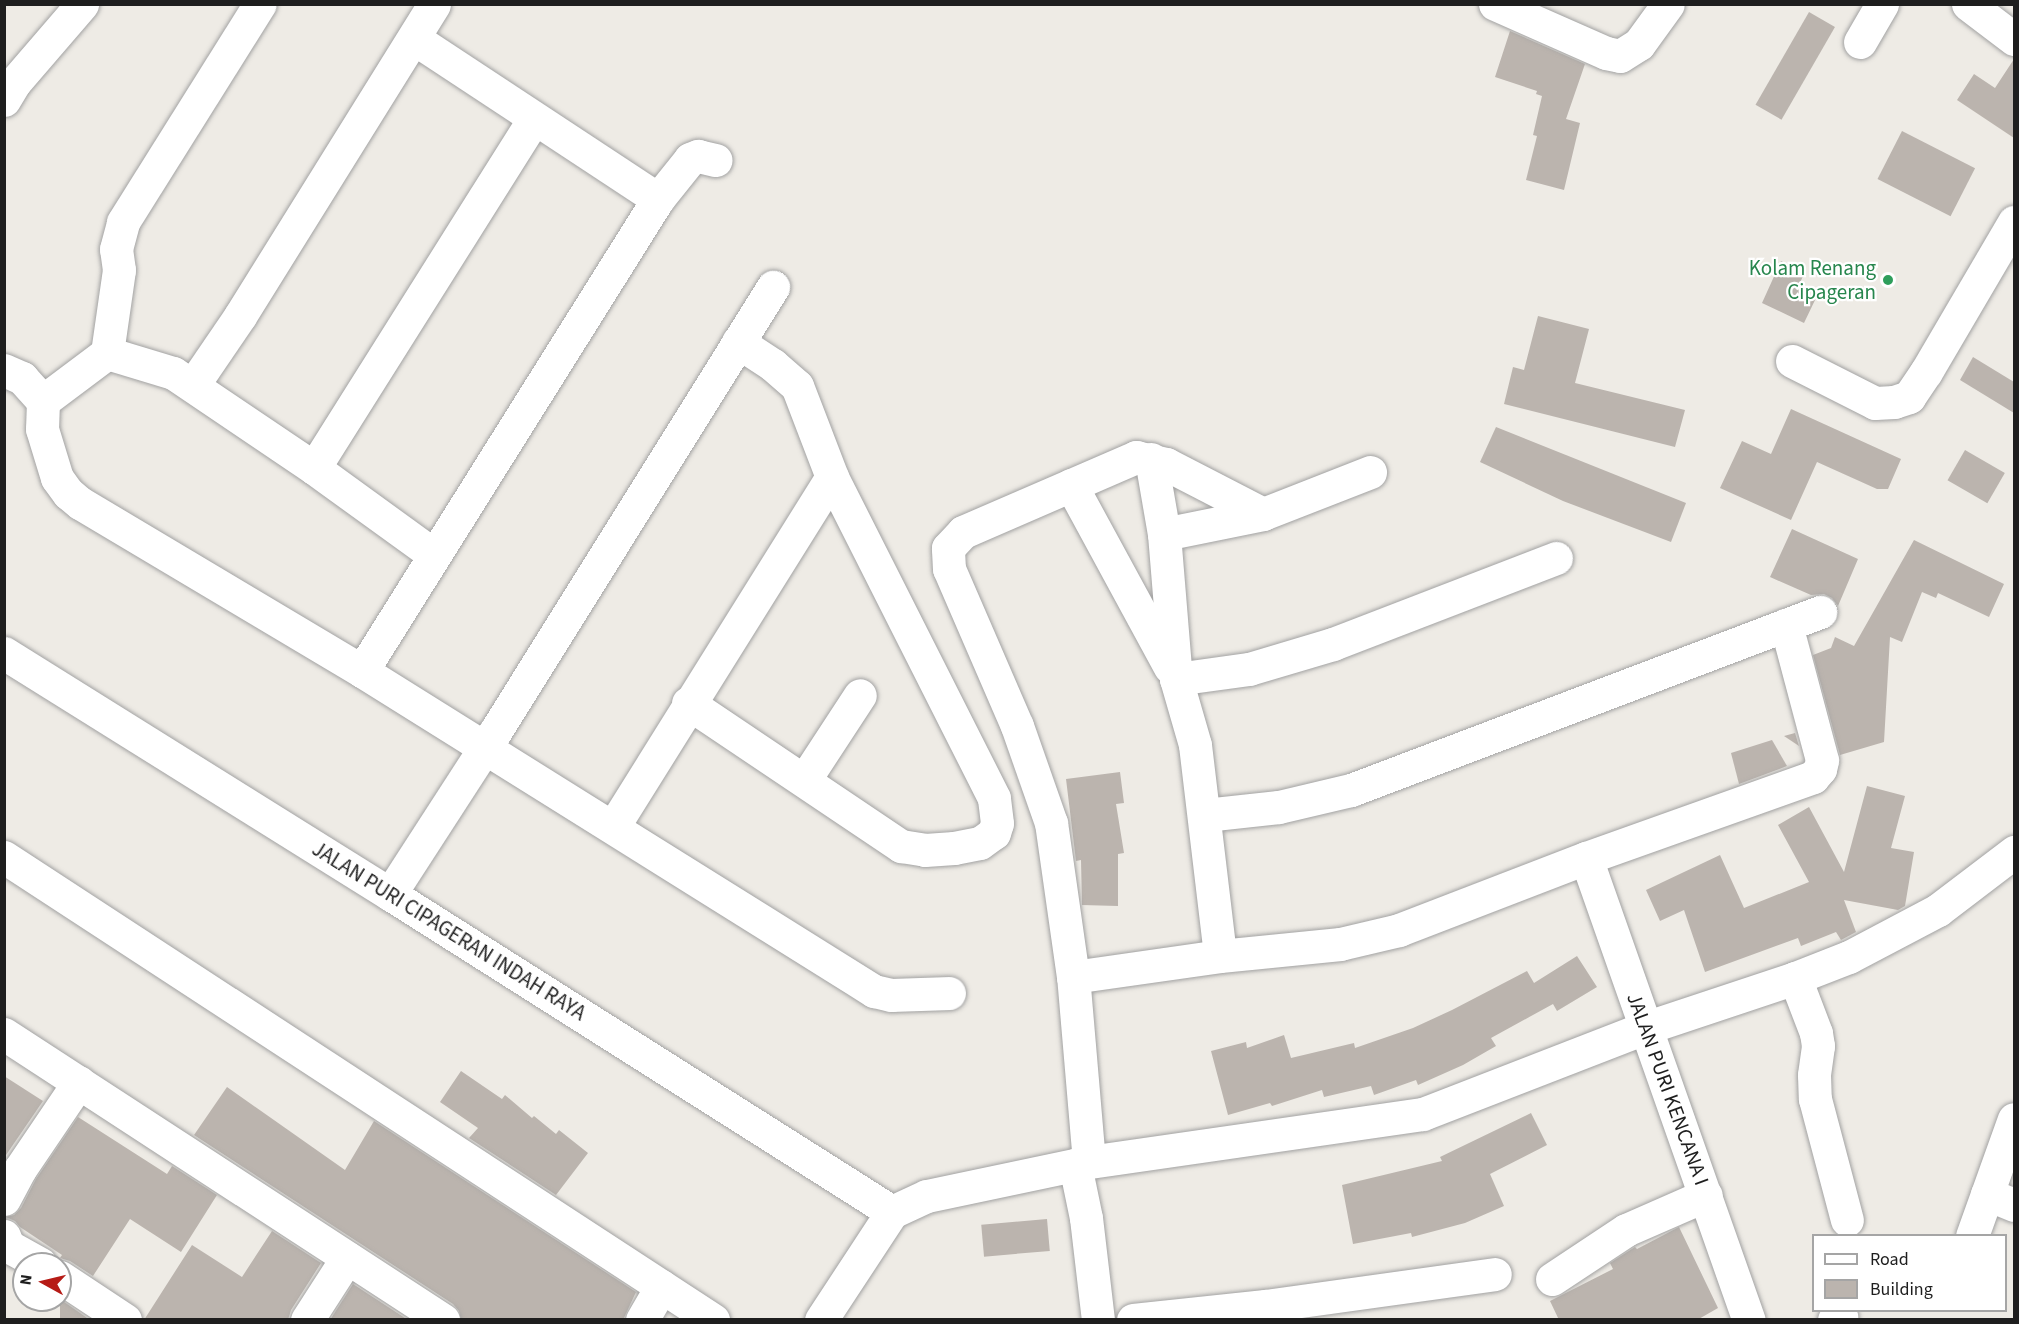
<!DOCTYPE html>
<style>
body{margin:0}
#map{position:relative;width:2019px;height:1324px;overflow:hidden;background:#eeebe5;font-family:"Source Sans 3",sans-serif}
div>[style]{position:absolute}
[style*='--x']{left:calc(var(--x)*1px);top:calc(var(--y)*1px);width:calc(var(--w)*1px);rotate:calc(var(--a)*1deg)}
.building>*{inset:0;background:#bbb4ae;transform-origin:0 0}
.roads{filter:drop-shadow(0 0 2px #a2a2a2) drop-shadow(0 0 2px #a2a2a2)}
.minor>*{height:33px;margin:-16.5px;padding:0 16.5px;transform-origin:16.5px;border-radius:16.5px;background:#fff}
.dots>*{width:16px;height:16px;translate:-50% -50%;box-sizing:border-box;border:3px solid #fff;border-radius:50%}
span{translate:-50% -50%;white-space:nowrap;text-align:center;line-height:1.15;-webkit-text-stroke:4.5px #fff;paint-order:stroke}
.leisure-label{font-size:21px;color:#27864d}
.right{translate:-100% -50%;text-align:right}
.street-label{font-size:21px;color:#1e1e1e}
.frame{position:absolute;inset:0;border:6px solid #1e1e1e;pointer-events:none}
.legend{position:absolute;left:1812px;top:1234px;width:195px;height:78px;box-sizing:border-box;background:#fff;border:2px solid #a5a5a5;margin:0;padding:8px 10px;list-style:none;font-size:18px;color:#1e1e1e}
.legend li{display:flex;align-items:center;gap:12px;height:30px}
.legend b{width:30px;border:2px solid #a5a5a5}
.north{position:absolute;left:12px;top:1252px;width:60px;height:60px;box-sizing:border-box;background:#fff;border:2px solid #a5a5a5;border-radius:50%;rotate:278deg;font-size:16px;font-weight:700;line-height:24px;text-align:center;color:#1e1e1e}
.north::after{content:'';display:block;margin:auto;width:21px;height:27px;background:#b61b16;clip-path:polygon(50% 0,100% 100%,50% 72%,0 100%)}
</style>
<div id="map">
<div class="building">
<i style="left:1809px;top:12px;width:30px;height:107px;rotate:30deg"></i>
<i style="clip-path:polygon(1510px 31px,1585px 64px,1566px 119px,1580px 123px,1564px 190px,1526px 180px,1537px 136px,1533px 135px,1542px 96px,1536px 94px,1537px 91px,1495px 77px)"></i>
<i style="clip-path:polygon(2014px 59px,2014px 138px,1957px 100px,1974px 74px,1995px 88px)"></i>
<i style="left:1902px;top:131px;width:82px;height:54px;rotate:27deg"></i>
<i style="clip-path:polygon(1781px 261px,1805px 272px,1797px 289px,1816px 298px,1804px 323px,1762px 303px)"></i>
<i style="clip-path:polygon(1538px 316px,1589px 329px,1575px 383px,1685px 410px,1675px 447px,1504px 404px,1513px 367px,1524px 370px)"></i>
<i style="clip-path:polygon(1973px 357px,2014px 382px,2014px 413px,1960px 380px)"></i>
<i style="clip-path:polygon(1791px 409px,1901px 459px,1888px 489px,1877px 489px,1817px 462px,1791px 520px,1720px 488px,1742px 441px,1771px 454px)"></i>
<i style="clip-path:polygon(1496px 427px,1686px 503px,1671px 542px,1563px 501px,1480px 462px)"></i>
<i style="left:1965px;top:450px;width:46px;height:35px;rotate:30deg"></i>
<i style="clip-path:polygon(1792px 529px,1858px 559px,1838px 606px,1832px 598px,1824px 594px,1811px 595px,1770px 577px)"></i>
<i style="clip-path:polygon(1914px 540px,2004px 584px,1989px 617px,1938px 593px,1936px 598px,1922px 592px,1902px 642px,1890px 637px,1884px 742px,1840px 755px,1813px 655px,1831px 648px,1835px 637px,1854px 646px)"></i>
<i style="clip-path:polygon(1795px 733px,1799px 746px,1784px 736px)"></i>
<i style="clip-path:polygon(1772px 740px,1787px 766px,1739px 784px,1731px 753px)"></i>
<i style="clip-path:polygon(1120px 772px,1124px 803px,1116px 804px,1124px 853px,1118px 854px,1118px 906px,1082px 905px,1081px 860px,1076px 861px,1066px 779px)"></i>
<i style="clip-path:polygon(1867px 786px,1905px 796px,1891px 848px,1914px 852px,1905px 906px,1898px 910px,1844px 900px,1856px 932px,1841px 940px,1836px 932px,1801px 946px,1798px 938px,1705px 972px,1684px 910px,1660px 921px,1646px 890px,1720px 855px,1744px 908px,1809px 882px,1778px 825px,1809px 807px,1844px 872px)"></i>
<i style="clip-path:polygon(1577px 956px,1597px 987px,1557px 1011px,1553px 1004px,1491px 1038px,1496px 1046px,1463px 1065px,1418px 1085px,1416px 1080px,1374px 1095px,1371px 1086px,1324px 1097px,1322px 1090px,1272px 1106px,1270px 1103px,1228px 1115px,1211px 1051px,1246px 1042px,1247px 1048px,1284px 1035px,1291px 1058px,1354px 1043px,1355px 1048px,1413px 1028px,1452px 1010px,1527px 971px,1534px 983px)"></i>
<i style="clip-path:polygon(461px 1071px,502px 1099px,505px 1095px,532px 1118px,534px 1116px,556px 1134px,559px 1130px,588px 1153px,556px 1195px,469px 1138px,478px 1128px,440px 1102px)"></i>
<i style="clip-path:polygon(4px 1076px,43px 1101px,4px 1158px)"></i>
<i style="clip-path:polygon(227px 1087px,345px 1170px,374px 1121px,636px 1292px,623px 1320px,461px 1320px,459px 1311px,453px 1304px,194px 1135px)"></i>
<i style="clip-path:polygon(1531px 1113px,1547px 1145px,1490px 1174px,1504px 1206px,1465px 1223px,1412px 1237px,1411px 1233px,1353px 1244px,1342px 1185px,1442px 1161px,1440px 1157px)"></i>
<i style="clip-path:polygon(78px 1117px,167px 1174px,172px 1166px,217px 1195px,181px 1252px,130px 1219px,93px 1276px,70px 1261px,60px 1258px,62px 1255px,20px 1227px,15px 1221px,6px 1217px,14px 1215px,21px 1208px,36px 1179px)"></i>
<i style="left:1047px;top:1219px;width:32px;height:66px;rotate:85deg"></i>
<i style="clip-path:polygon(1679px 1227px,1718px 1308px,1697px 1320px,1559px 1320px,1550px 1301px,1613px 1269px,1610px 1263px,1635px 1247px,1637px 1249px)"></i>
<i style="clip-path:polygon(272px 1231px,321px 1263px,291px 1310px,288px 1320px,144px 1320px,192px 1245px,242px 1277px)"></i>
<i style="clip-path:polygon(353px 1284px,408px 1320px,330px 1320px)"></i>
<i style="clip-path:polygon(60px 1299px,90px 1320px,60px 1320px)"></i>
</div>
<div class="roads">
<div class="minor">
<i style="--x:1495;--y:4;--w:121;--a:23.8"></i>
<i style="--x:1606;--y:53;--w:14;--a:12"></i>
<i style="--x:1620;--y:56;--w:22;--a:-32"></i>
<i style="--x:1639;--y:44;--w:49;--a:-54.1"></i>
<i style="--x:1968;--y:4;--w:58;--a:37.3"></i>
<i style="--x:415;--y:39;--w:291;--a:33.4"></i>
<i style="--x:1860;--y:42;--w:44;--a:-59.9"></i>
<i style="--x:4;--y:100;--w:21;--a:-59"></i>
<i style="--x:15;--y:82;--w:103;--a:-49.3"></i>
<i style="--x:107;--y:353;--w:84;--a:-81.8"></i>
<i style="--x:119;--y:270;--w:21;--a:-98"></i>
<i style="--x:116;--y:249;--w:28;--a:-75"></i>
<i style="--x:123;--y:222;--w:257;--a:-57.9"></i>
<i style="--x:1792;--y:361;--w:93;--a:26.8"></i>
<i style="--x:1875;--y:403;--w:19;--a:-3"></i>
<i style="--x:1894;--y:402;--w:16;--a:-18"></i>
<i style="--x:1909;--y:397;--w:30;--a:-56"></i>
<i style="--x:1926;--y:372;--w:174;--a:-59.6"></i>
<i style="--x:4;--y:370;--w:20;--a:24"></i>
<i style="--x:22;--y:378;--w:31;--a:48"></i>
<i style="--x:193;--y:385;--w:83;--a:-55.7"></i>
<i style="--x:240;--y:316;--w:367;--a:-58.1"></i>
<i style="--x:1151;--y:459;--w:76;--a:80.2"></i>
<i style="--x:1164;--y:534;--w:145;--a:85.3"></i>
<i style="--x:1176;--y:679;--w:69;--a:73.9"></i>
<i style="--x:1195;--y:745;--w:212;--a:83.2"></i>
<i style="--x:314;--y:468;--w:413;--a:-57.8"></i>
<i style="--x:1071;--y:485;--w:207;--a:61.5"></i>
<i style="--x:1164;--y:534;--w:101;--a:-11.4"></i>
<i style="--x:1263;--y:514;--w:115;--a:-21.4"></i>
<i style="--x:434;--y:555;--w:148;--a:-144.1"></i>
<i style="--x:314;--y:468;--w:170;--a:-146"></i>
<i style="--x:173;--y:373;--w:69;--a:-163.1"></i>
<i style="--x:107;--y:353;--w:80;--a:143.1"></i>
<i style="--x:43;--y:401;--w:28;--a:92"></i>
<i style="--x:42;--y:429;--w:51;--a:73"></i>
<i style="--x:57;--y:478;--w:19;--a:54"></i>
<i style="--x:68;--y:493;--w:16;--a:40"></i>
<i style="--x:80;--y:503;--w:328;--a:30.8"></i>
<i style="--x:362;--y:671;--w:604;--a:32.01"></i>
<i style="--x:874;--y:991;--w:18;--a:13"></i>
<i style="--x:892;--y:995;--w:57;--a:-2"></i>
<i style="--x:4;--y:653;--w:455;--a:32"></i>
<i style="--x:390;--y:894;--w:594;--a:32.35"></i>
<i style="--x:362;--y:671;--w:557;--a:-57.91"></i>
<i style="--x:658;--y:199;--w:51;--a:-51.3"></i>
<i style="--x:690;--y:159;--w:9;--a:-21"></i>
<i style="--x:698;--y:156;--w:18;--a:13"></i>
<i style="--x:1176;--y:679;--w:74;--a:-7.8"></i>
<i style="--x:1249;--y:669;--w:88;--a:-16.6"></i>
<i style="--x:1333;--y:644;--w:239;--a:-21.1"></i>
<i style="--x:688;--y:703;--w:257;--a:33.9"></i>
<i style="--x:901;--y:846;--w:24;--a:9"></i>
<i style="--x:925;--y:850;--w:29;--a:-4"></i>
<i style="--x:954;--y:848;--w:26;--a:-11"></i>
<i style="--x:980;--y:843;--w:17;--a:-36"></i>
<i style="--x:994;--y:833;--w:10;--a:-73"></i>
<i style="--x:997;--y:823;--w:25;--a:-97"></i>
<i style="--x:994;--y:798;--w:360;--a:-116.8"></i>
<i style="--x:832;--y:477;--w:97;--a:-111"></i>
<i style="--x:797;--y:386;--w:32;--a:-139"></i>
<i style="--x:773;--y:365;--w:42;--a:-146.7"></i>
<i style="--x:805;--y:779;--w:100;--a:-56.8"></i>
<i style="--x:1205;--y:815;--w:74;--a:-6.2"></i>
<i style="--x:1279;--y:807;--w:74;--a:-13.3"></i>
<i style="--x:1351;--y:790;--w:502;--a:-20.78"></i>
<i style="--x:613;--y:827;--w:413;--a:-58"></i>
<i style="--x:4;--y:857;--w:847;--a:33.15"></i>
<i style="--x:1586;--y:858;--w:490;--a:70.6"></i>
<i style="--x:390;--y:894;--w:193;--a:-57.1"></i>
<i style="--x:495;--y:732;--w:525;--a:-58.01"></i>
<i style="--x:1073;--y:977;--w:148;--a:-8.1"></i>
<i style="--x:1220;--y:956;--w:121;--a:-5.7"></i>
<i style="--x:1340;--y:944;--w:61;--a:-13.3"></i>
<i style="--x:1399;--y:930;--w:200;--a:-21.1"></i>
<i style="--x:1586;--y:858;--w:241;--a:-19.6"></i>
<i style="--x:1813;--y:777;--w:11;--a:-49"></i>
<i style="--x:1820;--y:769;--w:9;--a:-77"></i>
<i style="--x:1822;--y:760;--w:140;--a:-104.9"></i>
<i style="--x:1795;--y:978;--w:59;--a:69.1"></i>
<i style="--x:1816;--y:1033;--w:13;--a:81"></i>
<i style="--x:1818;--y:1046;--w:29;--a:98"></i>
<i style="--x:1814;--y:1075;--w:24;--a:88"></i>
<i style="--x:1815;--y:1099;--w:125;--a:75.2"></i>
<i style="--x:4;--y:1034;--w:524;--a:33.08"></i>
<i style="--x:1089;--y:1162;--w:186;--a:-94.9"></i>
<i style="--x:1073;--y:977;--w:156;--a:-98.1"></i>
<i style="--x:1051;--y:823;--w:103;--a:-109.3"></i>
<i style="--x:1017;--y:726;--w:171;--a:-113.4"></i>
<i style="--x:949;--y:569;--w:21;--a:-93"></i>
<i style="--x:948;--y:548;--w:22;--a:-47"></i>
<i style="--x:963;--y:532;--w:189;--a:-23.4"></i>
<i style="--x:1136;--y:457;--w:31;--a:13"></i>
<i style="--x:1166;--y:464;--w:109;--a:27.3"></i>
<i style="--x:1075;--y:1165;--w:54;--a:78.3"></i>
<i style="--x:1086;--y:1218;--w:103;--a:83.3"></i>
<i style="--x:1987;--y:1194;--w:29;--a:22"></i>
<i style="--x:4;--y:1199;--w:34;--a:-62"></i>
<i style="--x:20;--y:1169;--w:105;--a:-55.9"></i>
<i style="--x:4;--y:1236;--w:11;--a:68"></i>
<i style="--x:8;--y:1246;--w:37;--a:29"></i>
<i style="--x:1972;--y:1236;--w:124;--a:-70.3"></i>
<i style="--x:60;--y:1277;--w:78;--a:33.5"></i>
<i style="--x:1552;--y:1279;--w:89;--a:-33.5"></i>
<i style="--x:1626;--y:1230;--w:87;--a:-23.6"></i>
<i style="--x:307;--y:1320;--w:74;--a:-57.2"></i>
<i style="--x:642;--y:1320;--w:39;--a:-60"></i>
<i style="--x:821;--y:1320;--w:129;--a:-56.7"></i>
<i style="--x:892;--y:1212;--w:38;--a:-25"></i>
<i style="--x:927;--y:1196;--w:166;--a:-11.9"></i>
<i style="--x:1089;--y:1162;--w:337;--a:-8.2"></i>
<i style="--x:1423;--y:1114;--w:238;--a:-21.2"></i>
<i style="--x:1645;--y:1028;--w:158;--a:-18.4"></i>
<i style="--x:1795;--y:978;--w:58;--a:-21.3"></i>
<i style="--x:1849;--y:957;--w:101;--a:-27.8"></i>
<i style="--x:1938;--y:910;--w:96;--a:-37.3"></i>
<i style="--x:1133;--y:1320;--w:133;--a:-6.1"></i>
<i style="--x:1265;--y:1306;--w:232;--a:-7.9"></i>
<i style="--x:1834;--y:1320;--w:8;--a:-23"></i>
</div>
</div>
<div class="dots">
<i style="left:1888px;top:280px;background:#2e9e5b"></i>
</div>
<div class="leisure-label">
<span class="right" style="left:1876px;top:280px">Kolam Renang<br>Cipageran</span>
</div>
<div class="street-label">
<span style="left:449px;top:931px;rotate:32deg">JALAN PURI CIPAGERAN INDAH RAYA</span>
<span style="left:1668px;top:1089px;rotate:70deg">JALAN PURI KENCANA I</span>
</div>
<div class="frame"></div>
<ul class="legend">
<li><b style="height:8px;background:#fff"></b>Road</li>
<li><b style="height:16px;background:#bbb4ae"></b>Building</li>
</ul>
<div class="north">N</div>
</div>
